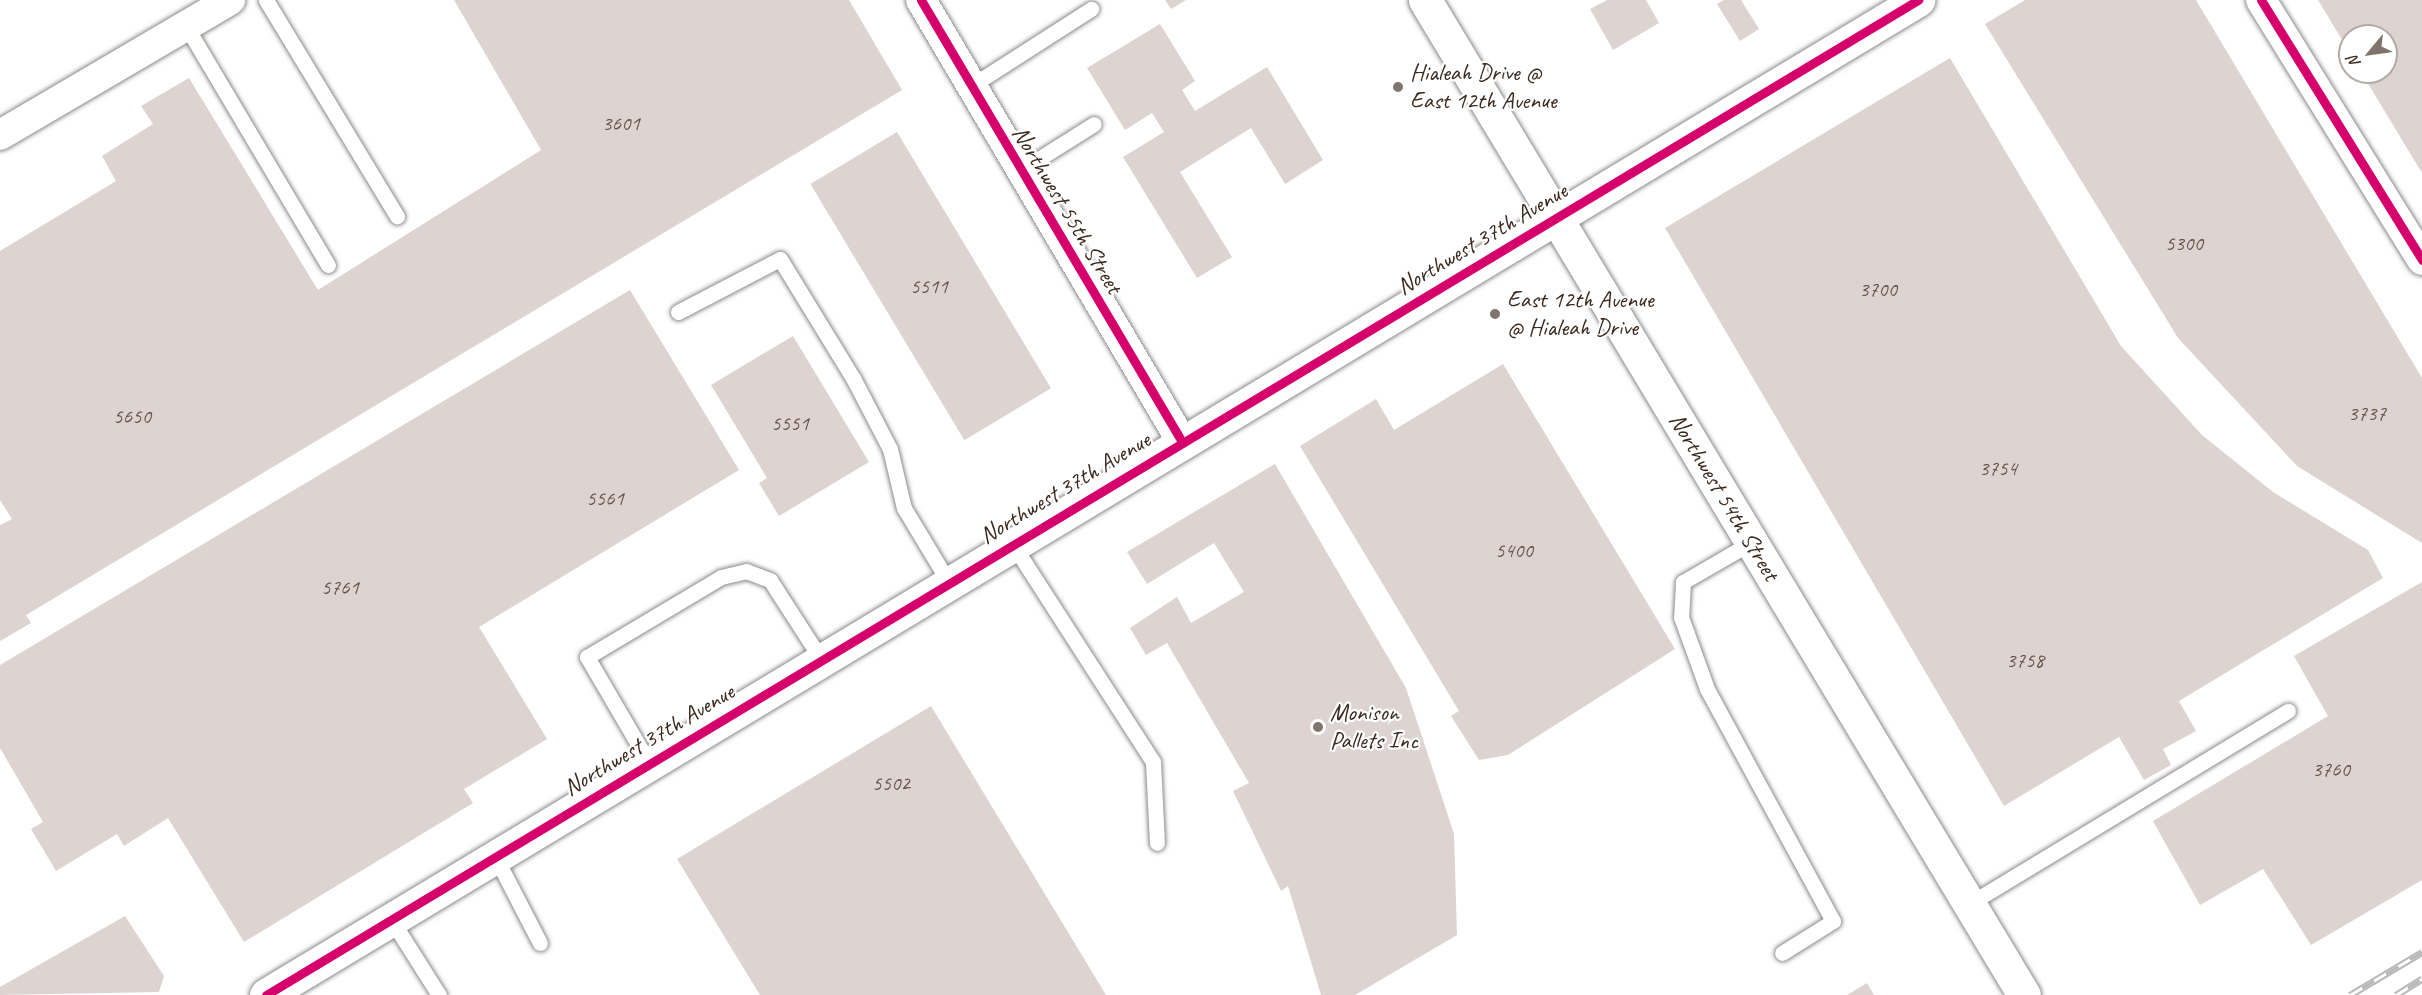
<!DOCTYPE html>
<style>
body{margin:0}
#map{position:relative;width:2422px;height:995px;overflow:hidden;background:#fff;font-family:Caveat,sans-serif}
div>[style]{position:absolute}
[style*='--x']{left:calc(var(--x)*1px);top:calc(var(--y)*1px);width:calc(var(--w)*1px);rotate:calc(var(--a)*1deg)}
.building>*{inset:0;background:#ddd3d0;transform-origin:0 0}
.roads{filter:drop-shadow(0 0 2px #8e8b88) drop-shadow(0 0 2px #8e8b88)}
.lane>*{height:15px;margin:-7.5px;padding:0 7.5px;transform-origin:7.5px;border-radius:7.5px;background:#fff}
.street>*{height:30px;margin:-15px;padding:0 15px;transform-origin:15px;border-radius:15px;background:#fff}
.secondary>*{height:33px;margin:-16.5px;padding:0 16.5px;transform-origin:16.5px;border-radius:16.5px;background:#fff}
.rail>*{height:7px;margin-top:-3.5px;transform-origin:0;background:repeating-linear-gradient(90deg,#fff 0 14px,#b9b8b6 0 28px);box-sizing:border-box;border-block:2px solid #b9b8b6}
.cycleway>*{height:9px;margin:-4.5px;padding:0 4.5px;transform-origin:4.5px;border-radius:4.5px;background:#d6006c}
.dots>*{width:16px;height:16px;translate:-50% -50%;box-sizing:border-box;border:3px solid #fff;border-radius:50%}
span{translate:-50% -50%;white-space:nowrap;text-align:center;line-height:1.15;-webkit-text-stroke:4.5px #fff;paint-order:stroke}
.number-label{font-size:21px;color:#64544a}
.number-label span{-webkit-text-stroke-width:0}
.poi-label{font-size:24px;color:#3b2a1e}
.left{translate:0 -50%;text-align:left}
.street-label{font-size:24px;color:#3b2a1e}
.north{position:absolute;left:2338px;top:24px;width:60px;height:60px;box-sizing:border-box;background:#fff;border:2px solid #b1aaa5;border-radius:50%;rotate:241deg;font-size:16px;font-weight:700;line-height:24px;text-align:center;color:#3b2a1e}
.north::after{content:'';display:block;margin:auto;width:21px;height:27px;background:#80756d;clip-path:polygon(50% 0,100% 100%,50% 72%,0 100%)}
</style>
<div id="map">
<div class="building">
<i style="clip-path:polygon(454px 0,849px 0,902px 90px,26px 615px,31px 623px,0 641px,0 525px,12px 519px,0 500px,0 251px,116px 181px,102px 156px,153px 124px,141px 106px,189px 78px,318px 290px,541px 150px)"></i>
<i style="clip-path:polygon(1165px 0,1186px 0,1171px 9px)"></i>
<i style="clip-path:polygon(1607px 0,1646px 0,1659px 23px,1613px 50px,1590px 9px)"></i>
<i style="clip-path:polygon(1724px 0,1741px 0,1759px 29px,1740px 41px,1717px 4px)"></i>
<i style="clip-path:polygon(2025px 0,2196px 0,2422px 378px,2422px 543px,2297px 466px,2178px 338px,1985px 24px)"></i>
<i style="clip-path:polygon(2318px 0,2422px 0,2422px 173px,2361px 72px,2386px 72px,2386px 36px,2350px 36px,2350px 53px)"></i>
<i style="clip-path:polygon(1160px 24px,1195px 81px,1182px 90px,1195px 111px,1267px 67px,1323px 160px,1285px 184px,1251px 128px,1180px 172px,1232px 257px,1197px 278px,1123px 157px,1164px 132px,1152px 113px,1125px 130px,1087px 68px)"></i>
<i style="clip-path:polygon(1950px 58px,2121px 346px,2202px 435px,2273px 492px,2368px 550px,2383px 578px,2179px 701px,2196px 731px,2163px 749px,2171px 765px,2144px 780px,2119px 737px,2004px 806px,1665px 228px)"></i>
<i style="left:897px;top:132px;width:299px;height:101px;rotate:59deg"></i>
<i style="clip-path:polygon(630px 290px,739px 470px,479px 627px,547px 739px,464px 789px,473px 803px,244px 942px,168px 818px,124px 846px,117px 834px,56px 871px,31px 829px,43px 822px,0 748px,0 665px)"></i>
<i style="clip-path:polygon(793px 336px,869px 462px,779px 516px,759px 483px,767px 478px,711px 385px)"></i>
<i style="clip-path:polygon(1503px 364px,1675px 649px,1508px 755px,1479px 760px,1451px 716px,1459px 711px,1300px 446px,1376px 399px,1394px 430px)"></i>
<i style="clip-path:polygon(1275px 464px,1406px 688px,1454px 834px,1457px 935px,1355px 995px,1321px 995px,1288px 886px,1281px 891px,1233px 791px,1249px 783px,1167px 643px,1146px 655px,1130px 628px,1177px 597px,1191px 623px,1244px 592px,1214px 543px,1147px 584px,1127px 552px)"></i>
<i style="clip-path:polygon(2422px 582px,2422px 880px,2311px 945px,2263px 869px,2200px 905px,2153px 821px,2328px 716px,2294px 656px)"></i>
<i style="clip-path:polygon(931px 706px,1106px 995px,760px 995px,677px 859px)"></i>
<i style="clip-path:polygon(125px 916px,164px 976px,159px 992px,0 995px,0 987px)"></i>
<i style="clip-path:polygon(1867px 983px,1874px 995px,1847px 995px)"></i>
</div>
<div class="roads">
<div class="lane">
<i style="--x:266;--y:0;--w:253;--a:58.8"></i>
<i style="--x:186;--y:26;--w:278;--a:59.3"></i>
<i style="--x:971;--y:86;--w:143;--a:-32.7"></i>
<i style="--x:1021;--y:170;--w:86;--a:-32.2"></i>
<i style="--x:678;--y:312;--w:115;--a:-27.5"></i>
<i style="--x:780;--y:259;--w:140;--a:58.5"></i>
<i style="--x:853;--y:378;--w:80;--a:62.5"></i>
<i style="--x:890;--y:449;--w:61;--a:76.7"></i>
<i style="--x:904;--y:508;--w:85;--a:58.9"></i>
<i style="--x:1752;--y:542;--w:80;--a:149.9"></i>
<i style="--x:1683;--y:582;--w:35;--a:93"></i>
<i style="--x:1681;--y:617;--w:77;--a:70.1"></i>
<i style="--x:1707;--y:689;--w:264;--a:61.5"></i>
<i style="--x:1833;--y:921;--w:60;--a:147.9"></i>
<i style="--x:1012;--y:543;--w:260;--a:57.2"></i>
<i style="--x:1153;--y:762;--w:81;--a:87.2"></i>
<i style="--x:649;--y:763;--w:123;--a:-120.3"></i>
<i style="--x:587;--y:657;--w:156;--a:-30.8"></i>
<i style="--x:721;--y:577;--w:26;--a:-13"></i>
<i style="--x:746;--y:571;--w:26;--a:21"></i>
<i style="--x:770;--y:580;--w:94;--a:57.2"></i>
<i style="--x:495;--y:856;--w:98;--a:62.7"></i>
<i style="--x:1969;--y:904;--w:373;--a:-31.2"></i>
<i style="--x:391;--y:919;--w:90;--a:57.7"></i>
</div>
<div class="street">
<i style="--x:921;--y:0;--w:511;--a:59.42"></i>
<i style="--x:2261;--y:0;--w:306;--a:58.2"></i>
<i style="--x:0;--y:135;--w:267;--a:-30.4"></i>
</div>
<div class="secondary">
<i style="--x:1425;--y:0;--w:1161;--a:58.95"></i>
<i style="--x:266;--y:995;--w:1929;--a:-31.06"></i>
</div>
</div>
<div class="rail">
<i style="--x:2350;--y:995;--w:84;--a:-30.8"></i>
<i style="--x:2396;--y:995;--w:31;--a:-32"></i>
</div>
<div class="cycleway">
<i style="--x:921;--y:0;--w:511;--a:59.42"></i>
<i style="--x:2261;--y:0;--w:306;--a:58.2"></i>
<i style="--x:266;--y:995;--w:1929;--a:-31.06"></i>
</div>
<div class="dots">
<i style="left:1398px;top:87px;background:#80756d"></i>
<i style="left:1495px;top:314px;background:#80756d"></i>
<i style="left:1318px;top:727px;background:#80756d"></i>
</div>
<div class="number-label">
<span style="left:621px;top:123px">3601</span>
<span style="left:2184px;top:243px">5300</span>
<span style="left:929px;top:286px">5511</span>
<span style="left:1878px;top:289px">3700</span>
<span style="left:2367px;top:413px">3737</span>
<span style="left:132px;top:416px">5650</span>
<span style="left:790px;top:423px">5551</span>
<span style="left:1998px;top:468px">3754</span>
<span style="left:605px;top:498px">5561</span>
<span style="left:1514px;top:550px">5400</span>
<span style="left:340px;top:587px">5761</span>
<span style="left:2025px;top:660px">3758</span>
<span style="left:2331px;top:769px">3760</span>
<span style="left:891px;top:783px">5502</span>
</div>
<div class="poi-label">
<span class="left" style="left:1410px;top:87px">Hialeah Drive @<br>East 12th Avenue</span>
<span class="left" style="left:1507px;top:314px">East 12th Avenue<br>@ Hialeah Drive</span>
<span class="left" style="left:1330px;top:727px">Monison<br>Pallets Inc</span>
</div>
<div class="street-label">
<span style="left:1067px;top:210px;rotate:59deg">Northwest 55th Street</span>
<span style="left:1482px;top:239px;rotate:-31deg">Northwest 37th Avenue</span>
<span style="left:1065px;top:488px;rotate:-31deg">Northwest 37th Avenue</span>
<span style="left:1724px;top:497px;rotate:59deg">Northwest 54th Street</span>
<span style="left:649px;top:740px;rotate:-31deg">Northwest 37th Avenue</span>
</div>
<div class="north">N</div>
</div>
